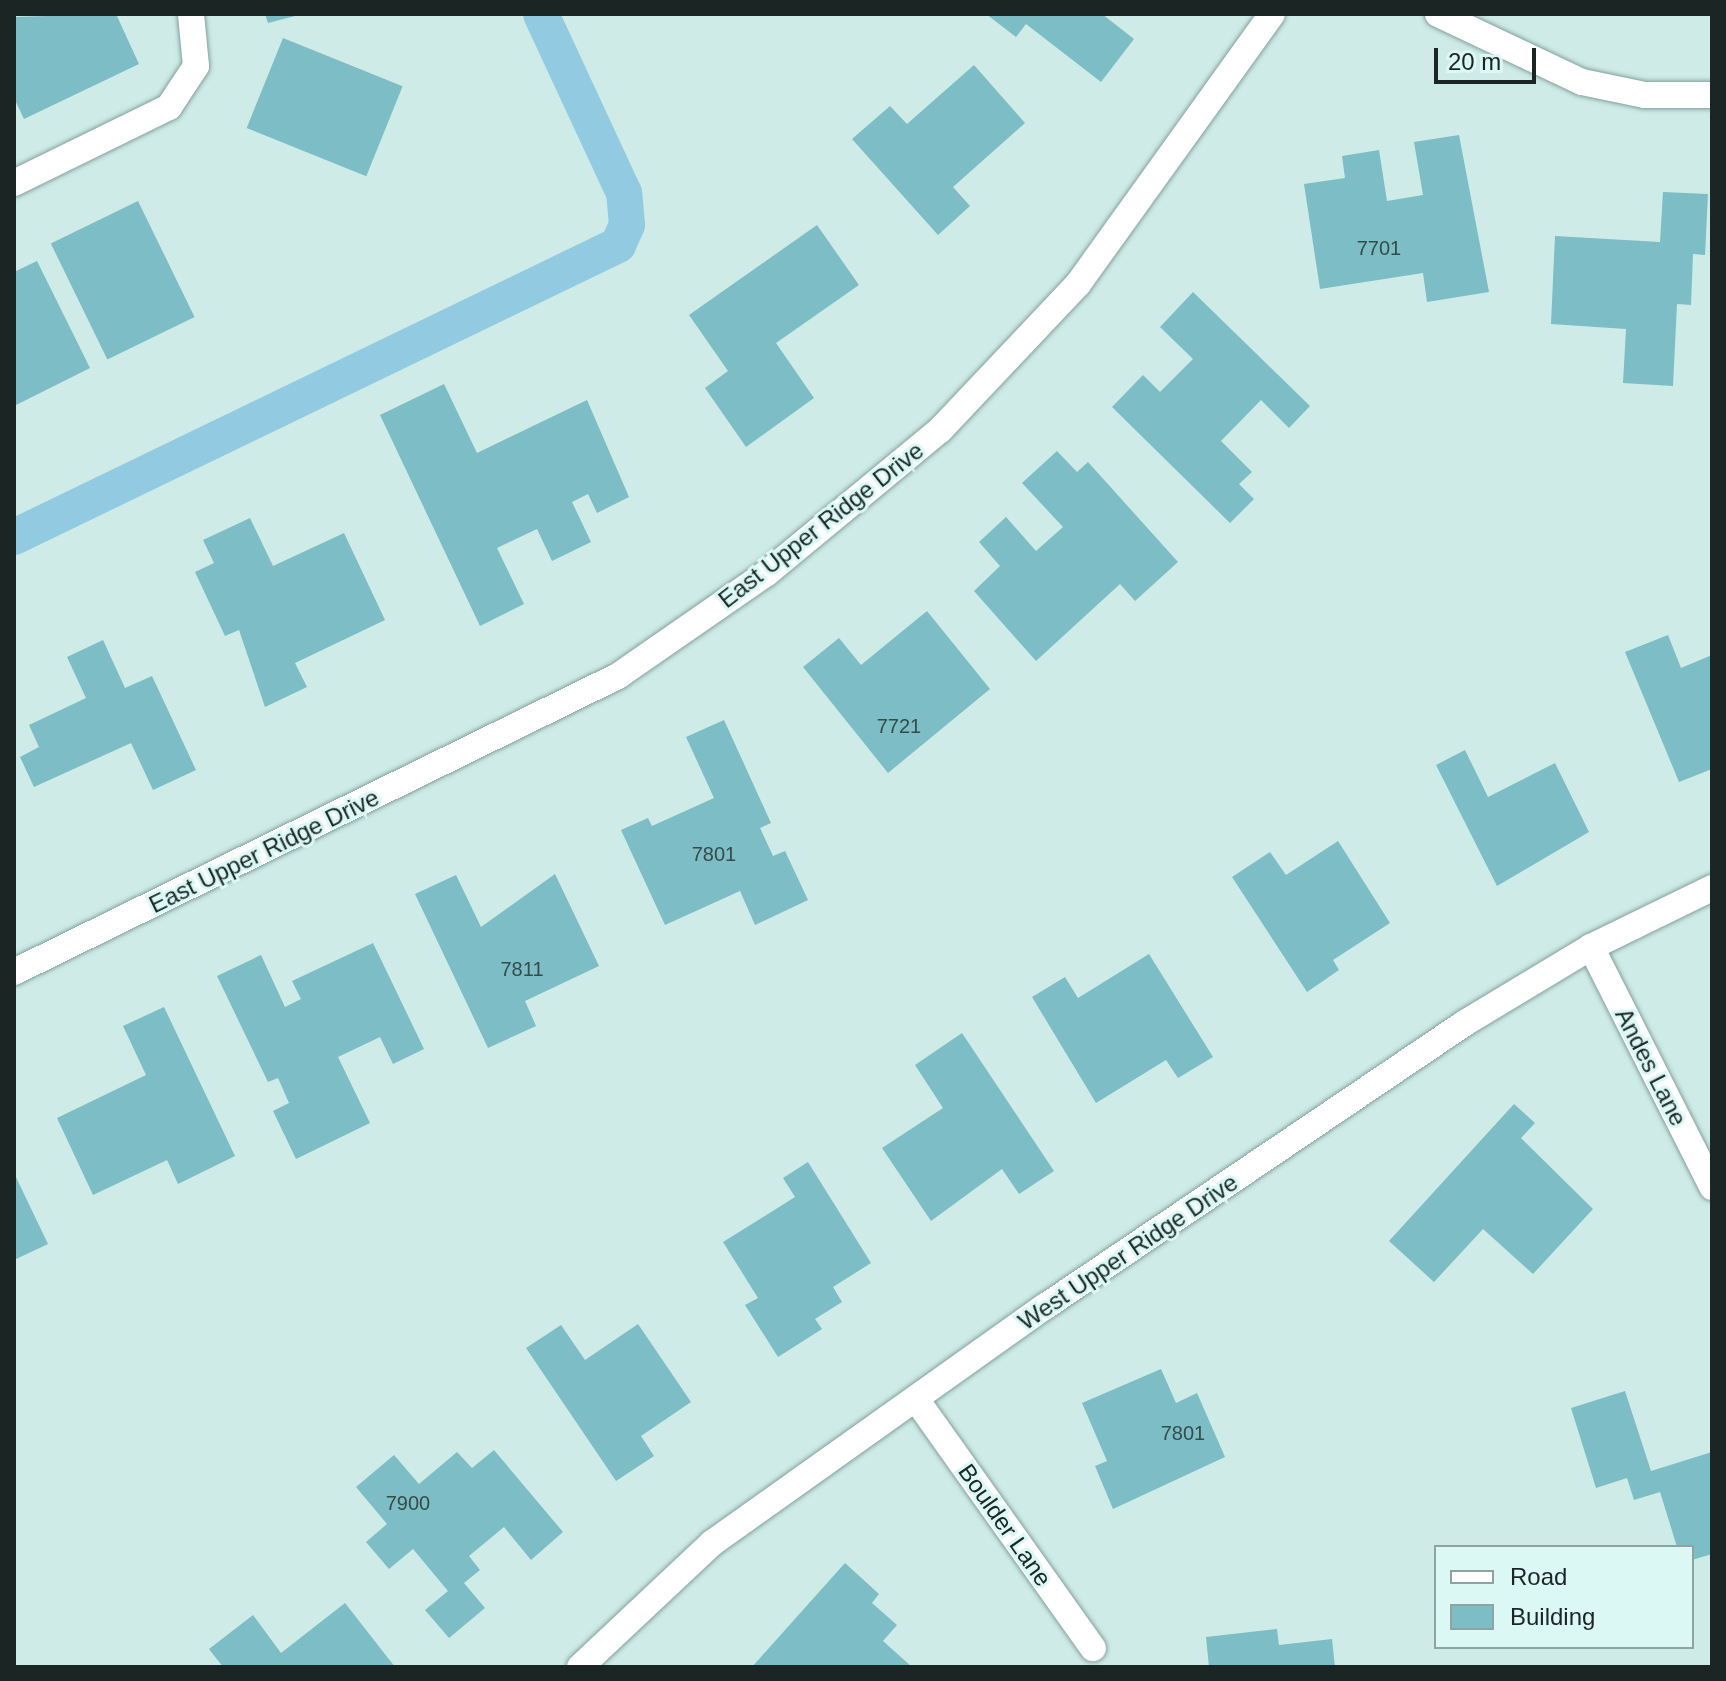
<!DOCTYPE html>
<style>
body{margin:0}
#map{position:relative;width:1726px;height:1681px;overflow:hidden;background:#ceebe7;font-family:Helvetica,sans-serif}
div>[style]{position:absolute}
[style*='--x']{left:calc(var(--x)*1px);top:calc(var(--y)*1px);width:calc(var(--w)*1px);rotate:calc(var(--a)*1deg)}
.canal>*{height:36px;margin:-18px;padding:0 18px;transform-origin:18px;border-radius:18px;background:#92cae1}
.building>*{inset:0;background:#7dbdc5;transform-origin:0 0}
.roads{filter:drop-shadow(0 0 2px #85a19d) drop-shadow(0 0 2px #85a19d)}
.street>*{height:26px;margin:-13px;padding:0 13px;transform-origin:13px;border-radius:13px;background:#fff}
span{translate:-50% -50%;white-space:nowrap;text-align:center;line-height:1.15;-webkit-text-stroke:6px #dbf8f4;paint-order:stroke}
.number-label{font-size:20px;color:#344c4c}
.number-label span{-webkit-text-stroke-width:0}
.street-label{font-size:24px;color:#1b2624}
.frame{position:absolute;inset:0;border:16px solid #1b2624;pointer-events:none}
.legend{position:absolute;left:1434px;top:1545px;width:260px;height:104px;box-sizing:border-box;background:#dbf8f4;border:2px solid #8ea4a1;margin:0;padding:10px 14px;list-style:none;font-size:24px;color:#1b2624}
.legend li{display:flex;align-items:center;gap:16px;height:40px}
.legend b{width:40px;border:2px solid #8ea4a1}
.scale{position:absolute;left:1434px;top:48px;width:102px;height:36px;box-sizing:border-box;border:4px solid #1b2624;border-top:0;padding-left:10px;font-size:24px;line-height:28px;white-space:nowrap;color:#1b2624;-webkit-text-stroke:6px #dbf8f4;paint-order:stroke}
</style>
<div id="map">
<div class="canal">
<i style="--x:14;--y:537;--w:671;--a:-25.8"></i>
<i style="--x:618;--y:245;--w:22;--a:-66"></i>
<i style="--x:627;--y:225;--w:32;--a:-95"></i>
<i style="--x:624;--y:193;--w:197;--a:-114.9"></i>
</div>
<div class="building">
<i style="clip-path:polygon(116px 14px,139px 64px,24px 119px,14px 98px,14px 17px)"></i>
<i style="clip-path:polygon(265px 14px,299px 14px,299px 15px,268px 23px)"></i>
<i style="clip-path:polygon(986px 14px,1102px 14px,1134px 39px,1101px 82px,1026px 24px,1016px 37px)"></i>
<i style="left:283px;top:38px;width:129px;height:97px;rotate:22deg"></i>
<i style="clip-path:polygon(974px 65px,1025px 123px,953px 187px,970px 206px,938px 235px,852px 139px,890px 106px,907px 124px)"></i>
<i style="clip-path:polygon(1459px 135px,1489px 292px,1427px 302px,1423px 273px,1320px 289px,1304px 184px,1345px 178px,1342px 156px,1379px 150px,1387px 201px,1423px 195px,1414px 142px)"></i>
<i style="clip-path:polygon(1663px 192px,1708px 194px,1705px 255px,1693px 254px,1691px 305px,1677px 304px,1673px 386px,1623px 383px,1626px 329px,1551px 324px,1555px 236px,1660px 242px)"></i>
<i style="left:138px;top:201px;width:129px;height:97px;rotate:64deg"></i>
<i style="clip-path:polygon(817px 225px,859px 285px,776px 343px,814px 398px,746px 447px,705px 388px,728px 371px,689px 315px)"></i>
<i style="clip-path:polygon(37px 261px,90px 368px,14px 406px,14px 272px)"></i>
<i style="clip-path:polygon(1193px 292px,1310px 406px,1289px 428px,1261px 400px,1221px 441px,1252px 472px,1239px 484px,1254px 499px,1230px 523px,1112px 407px,1143px 375px,1160px 392px,1193px 359px,1160px 327px)"></i>
<i style="clip-path:polygon(444px 384px,477px 453px,587px 400px,629px 497px,597px 513px,588px 494px,572px 502px,591px 542px,552px 561px,537px 529px,497px 548px,524px 604px,480px 626px,380px 415px)"></i>
<i style="clip-path:polygon(1057px 451px,1077px 472px,1088px 462px,1178px 562px,1135px 601px,1120px 584px,1036px 661px,974px 591px,1000px 566px,979px 542px,1006px 517px,1036px 551px,1063px 527px,1022px 483px)"></i>
<i style="clip-path:polygon(250px 518px,273px 566px,344px 533px,385px 620px,295px 663px,307px 687px,265px 707px,239px 630px,225px 636px,195px 572px,214px 563px,203px 540px)"></i>
<i style="clip-path:polygon(927px 611px,990px 689px,888px 773px,803px 667px,839px 638px,861px 665px)"></i>
<i style="clip-path:polygon(1668px 635px,1681px 668px,1712px 655px,1712px 769px,1679px 782px,1625px 652px)"></i>
<i style="clip-path:polygon(103px 640px,125px 688px,152px 676px,196px 770px,153px 790px,131px 743px,34px 787px,20px 757px,39px 747px,29px 725px,86px 698px,67px 657px)"></i>
<i style="clip-path:polygon(724px 720px,771px 823px,760px 828px,773px 856px,785px 851px,808px 900px,755px 925px,740px 891px,665px 925px,621px 830px,648px 818px,652px 826px,714px 798px,686px 737px)"></i>
<i style="clip-path:polygon(1465px 750px,1488px 797px,1555px 763px,1589px 832px,1497px 886px,1436px 765px)"></i>
<i style="clip-path:polygon(1338px 841px,1390px 923px,1333px 960px,1339px 970px,1307px 992px,1232px 877px,1270px 852px,1286px 875px)"></i>
<i style="clip-path:polygon(555px 874px,599px 966px,525px 1001px,536px 1026px,488px 1048px,415px 894px,456px 875px,481px 927px)"></i>
<i style="clip-path:polygon(373px 943px,424px 1049px,393px 1064px,380px 1037px,338px 1057px,370px 1123px,296px 1159px,273px 1111px,289px 1103px,278px 1078px,268px 1082px,217px 976px,261px 955px,285px 1007px,301px 999px,292px 981px)"></i>
<i style="clip-path:polygon(1149px 954px,1213px 1057px,1178px 1078px,1166px 1060px,1096px 1103px,1032px 997px,1065px 977px,1078px 998px)"></i>
<i style="clip-path:polygon(164px 1007px,235px 1156px,178px 1184px,167px 1160px,93px 1195px,57px 1118px,146px 1075px,123px 1026px)"></i>
<i style="clip-path:polygon(962px 1033px,1054px 1171px,1019px 1194px,1002px 1169px,931px 1221px,882px 1148px,943px 1108px,915px 1065px)"></i>
<i style="clip-path:polygon(1514px 1104px,1535px 1123px,1521px 1138px,1593px 1209px,1533px 1274px,1483px 1229px,1434px 1282px,1389px 1241px)"></i>
<i style="clip-path:polygon(808px 1162px,871px 1263px,833px 1287px,842px 1302px,815px 1319px,822px 1329px,778px 1357px,745px 1305px,758px 1298px,723px 1242px,795px 1197px,783px 1178px)"></i>
<i style="clip-path:polygon(14px 1173px,48px 1244px,14px 1260px)"></i>
<i style="clip-path:polygon(638px 1324px,691px 1402px,641px 1436px,654px 1456px,616px 1481px,526px 1348px,561px 1325px,585px 1360px)"></i>
<i style="clip-path:polygon(1161px 1369px,1176px 1403px,1197px 1393px,1225px 1457px,1113px 1509px,1095px 1466px,1107px 1461px,1082px 1403px)"></i>
<i style="clip-path:polygon(1625px 1391px,1651px 1471px,1712px 1452px,1712px 1554px,1692px 1560px,1692px 1547px,1677px 1547px,1660px 1492px,1634px 1500px,1627px 1478px,1596px 1488px,1571px 1408px)"></i>
<i style="clip-path:polygon(494px 1450px,563px 1532px,531px 1560px,504px 1527px,469px 1556px,480px 1570px,464px 1583px,485px 1608px,449px 1638px,425px 1610px,448px 1591px,413px 1549px,389px 1569px,366px 1542px,387px 1524px,356px 1487px,394px 1455px,419px 1484px,457px 1452px,472px 1468px)"></i>
<i style="clip-path:polygon(845px 1563px,879px 1594px,872px 1603px,897px 1625px,883px 1641px,912px 1667px,752px 1667px)"></i>
<i style="clip-path:polygon(345px 1603px,395px 1667px,223px 1667px,209px 1649px,253px 1615px,281px 1653px)"></i>
<i style="clip-path:polygon(1277px 1629px,1279px 1645px,1332px 1639px,1335px 1667px,1209px 1667px,1206px 1637px)"></i>
</div>
<div class="roads">
<div class="street">
<i style="--x:1438;--y:14;--w:159;--a:25.3"></i>
<i style="--x:1582;--y:82;--w:64;--a:11.7"></i>
<i style="--x:1645;--y:95;--w:67;--a:0"></i>
<i style="--x:14;--y:183;--w:173;--a:-26.1"></i>
<i style="--x:169;--y:107;--w:49;--a:-56.6"></i>
<i style="--x:196;--y:66;--w:52;--a:-95.5"></i>
<i style="--x:1591;--y:947;--w:269;--a:63.2"></i>
<i style="--x:14;--y:972;--w:673;--a:-26.11"></i>
<i style="--x:618;--y:676;--w:181;--a:-34.7"></i>
<i style="--x:767;--y:573;--w:224;--a:-39.6"></i>
<i style="--x:940;--y:430;--w:201;--a:-46.6"></i>
<i style="--x:1078;--y:284;--w:332;--a:-54.3"></i>
<i style="--x:918;--y:1402;--w:302;--a:54.6"></i>
<i style="--x:580;--y:1667;--w:181;--a:-43.2"></i>
<i style="--x:712;--y:1543;--w:410;--a:-35.4"></i>
<i style="--x:1046;--y:1306;--w:506;--a:-34.04"></i>
<i style="--x:1465;--y:1023;--w:147;--a:-31.1"></i>
<i style="--x:1591;--y:947;--w:135;--a:-26"></i>
</div>
</div>
<div class="number-label">
<span style="left:1379px;top:248px">7701</span>
<span style="left:899px;top:726px">7721</span>
<span style="left:714px;top:854px">7801</span>
<span style="left:522px;top:969px">7811</span>
<span style="left:1183px;top:1433px">7801</span>
<span style="left:408px;top:1503px">7900</span>
</div>
<div class="street-label">
<span style="left:821px;top:525px;rotate:-38deg">East Upper Ridge Drive</span>
<span style="left:264px;top:851px;rotate:-26deg">East Upper Ridge Drive</span>
<span style="left:1651px;top:1067px;rotate:63deg">Andes Lane</span>
<span style="left:1128px;top:1252px;rotate:-34deg">West Upper Ridge Drive</span>
<span style="left:1005px;top:1525px;rotate:55deg">Boulder Lane</span>
</div>
<div class="frame"></div>
<ul class="legend">
<li><b style="height:10px;background:#fff"></b>Road</li>
<li><b style="height:22px;background:#7dbdc5"></b>Building</li>
</ul>
<div class="scale">20 m</div>
</div>
